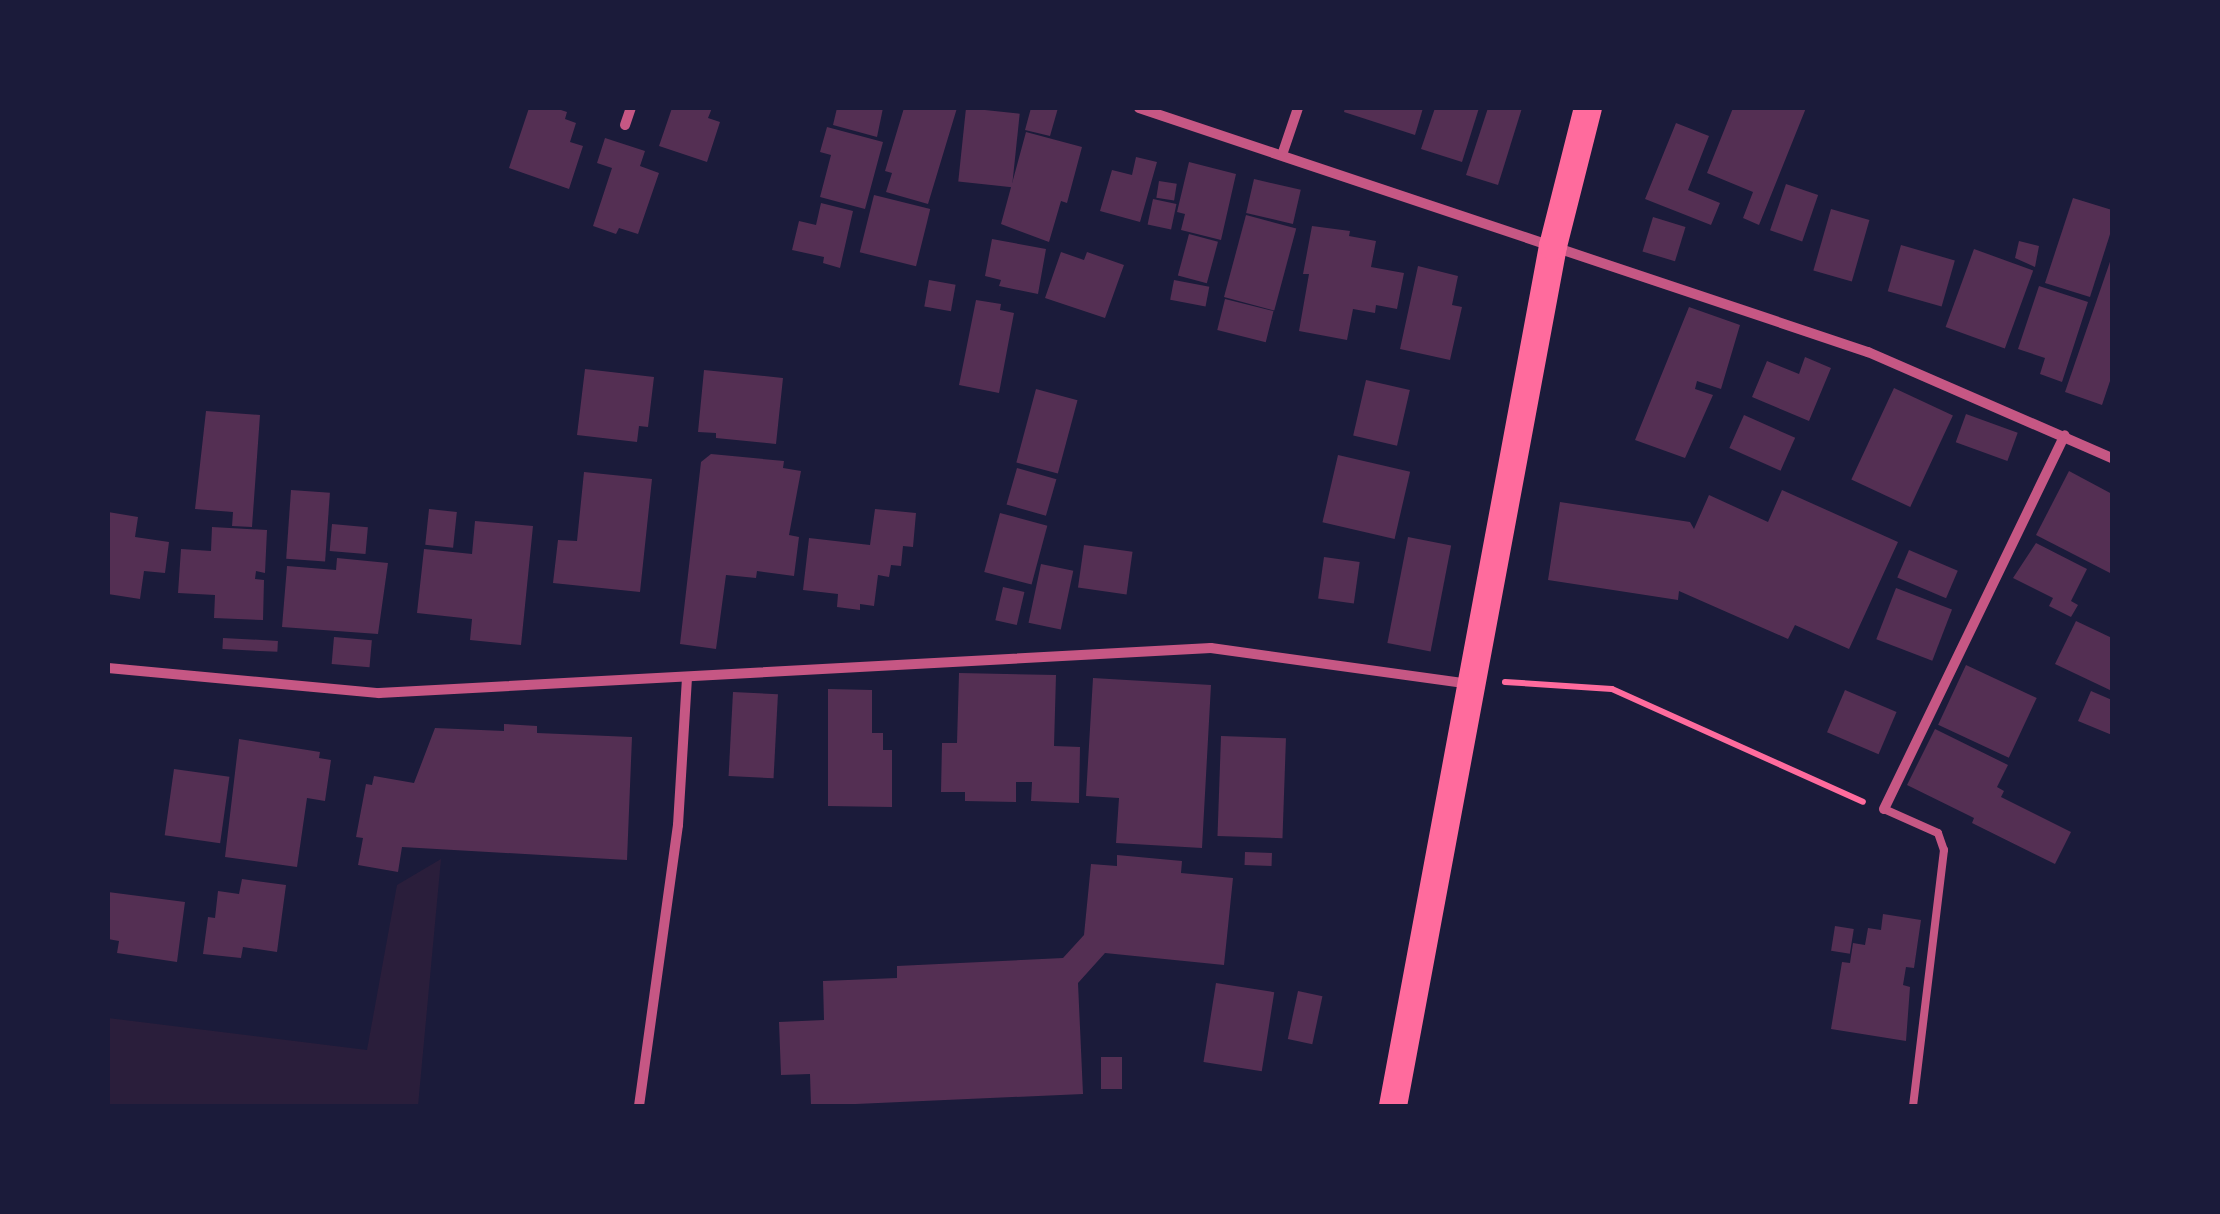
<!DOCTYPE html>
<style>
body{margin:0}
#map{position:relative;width:2220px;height:1214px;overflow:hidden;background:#1b1b3a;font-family:"Archivo Narrow",sans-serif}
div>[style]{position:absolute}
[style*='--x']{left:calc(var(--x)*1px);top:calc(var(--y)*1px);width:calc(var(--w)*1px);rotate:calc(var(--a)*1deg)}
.green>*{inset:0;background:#2a1e3b}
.building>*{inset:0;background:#542f53;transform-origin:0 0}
.path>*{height:6px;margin:-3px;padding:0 3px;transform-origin:3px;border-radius:3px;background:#ff6b9d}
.service>*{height:8px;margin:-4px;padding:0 4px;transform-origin:4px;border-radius:4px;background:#c65784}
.minor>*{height:10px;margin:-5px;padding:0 5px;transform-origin:5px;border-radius:5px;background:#c65784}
.trunk>*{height:28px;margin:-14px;padding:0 14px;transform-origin:14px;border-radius:14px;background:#ff6b9d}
span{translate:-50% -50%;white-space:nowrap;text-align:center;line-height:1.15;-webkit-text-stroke:8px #1b1b3a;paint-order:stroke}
.frame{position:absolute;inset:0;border:110px solid #1b1b3a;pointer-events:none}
</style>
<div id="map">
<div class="green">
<i style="clip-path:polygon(441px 859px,418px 1106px,108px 1106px,108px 1018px,367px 1050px,397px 885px)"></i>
</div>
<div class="building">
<i style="clip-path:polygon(529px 108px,555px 108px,567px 112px,565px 119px,576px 123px,570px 142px,583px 146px,569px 189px,509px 168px)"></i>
<i style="clip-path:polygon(672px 108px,712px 108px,708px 118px,720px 122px,707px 162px,659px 146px)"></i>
<i style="clip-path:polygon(837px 108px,883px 108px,877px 137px,833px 125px)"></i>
<i style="clip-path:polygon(904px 108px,957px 108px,928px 204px,886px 192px,892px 173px,885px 171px)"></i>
<i style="left:966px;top:108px;width:54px;height:74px;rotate:6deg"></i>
<i style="clip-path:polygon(1031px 108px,1058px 108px,1050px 136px,1025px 130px)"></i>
<i style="clip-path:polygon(1345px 108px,1423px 108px,1415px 135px,1344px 112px)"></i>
<i style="clip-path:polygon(1435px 108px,1479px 108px,1462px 162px,1421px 149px)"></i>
<i style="clip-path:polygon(1488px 108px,1522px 108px,1498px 185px,1466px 175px)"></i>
<i style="clip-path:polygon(1733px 108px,1806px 108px,1759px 225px,1743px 218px,1753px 192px,1707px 173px)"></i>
<i style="clip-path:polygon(1676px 123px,1709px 136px,1688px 190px,1720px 203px,1711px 225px,1645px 199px)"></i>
<i style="clip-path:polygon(827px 127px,883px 142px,865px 209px,820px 197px,831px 155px,820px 152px)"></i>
<i style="clip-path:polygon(1026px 132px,1082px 147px,1067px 203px,1061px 201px,1049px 242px,1001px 224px)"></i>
<i style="clip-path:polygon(605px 138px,645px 151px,640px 166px,659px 173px,638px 234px,619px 228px,616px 234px,593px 226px,612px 168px,597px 163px)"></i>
<i style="clip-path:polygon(1136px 157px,1157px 162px,1140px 222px,1100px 211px,1112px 170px,1132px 175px)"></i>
<i style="clip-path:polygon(1189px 162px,1236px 174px,1221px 240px,1181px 230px,1185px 214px,1177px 212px)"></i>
<i style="left:1254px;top:179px;width:48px;height:35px;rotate:13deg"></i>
<i style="left:1159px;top:181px;width:18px;height:17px;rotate:9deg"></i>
<i style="left:1786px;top:184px;width:34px;height:49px;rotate:19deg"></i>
<i style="left:874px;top:195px;width:58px;height:59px;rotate:14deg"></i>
<i style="clip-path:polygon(2073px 198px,2112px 210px,2112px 228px,2090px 297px,2045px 283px)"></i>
<i style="left:1153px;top:199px;width:24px;height:26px;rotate:12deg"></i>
<i style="clip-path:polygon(821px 203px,853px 211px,840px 268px,823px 263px,824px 257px,792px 250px,799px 221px,816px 225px)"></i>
<i style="left:1831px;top:209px;width:40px;height:64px;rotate:16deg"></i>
<i style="left:1246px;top:215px;width:52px;height:85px;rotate:15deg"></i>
<i style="left:1653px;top:217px;width:34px;height:36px;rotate:17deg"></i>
<i style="clip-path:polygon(1312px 226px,1350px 231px,1349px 236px,1376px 241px,1371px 267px,1404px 273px,1397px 309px,1376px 305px,1375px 313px,1353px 309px,1347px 340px,1299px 331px,1309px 274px,1303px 274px)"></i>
<i style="left:1189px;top:234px;width:30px;height:43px;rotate:15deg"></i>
<i style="clip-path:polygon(992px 239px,1046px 249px,1038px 294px,999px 286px,1001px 280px,985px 276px)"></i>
<i style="clip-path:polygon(2019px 241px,2039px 246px,2035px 267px,2015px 258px)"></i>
<i style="left:1901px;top:245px;width:56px;height:48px;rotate:16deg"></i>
<i style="left:1974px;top:249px;width:63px;height:83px;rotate:20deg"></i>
<i style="clip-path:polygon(1061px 252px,1084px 260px,1087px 252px,1124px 265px,1105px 318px,1045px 298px)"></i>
<i style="clip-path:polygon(2112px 256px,2112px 375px,2102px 405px,2065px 392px)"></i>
<i style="clip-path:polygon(1418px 266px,1458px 276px,1452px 305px,1462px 307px,1450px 360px,1400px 349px)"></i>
<i style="left:929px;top:280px;width:27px;height:27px;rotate:10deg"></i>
<i style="left:1174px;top:280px;width:36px;height:20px;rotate:11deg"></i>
<i style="clip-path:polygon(2039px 286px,2088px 302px,2062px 382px,2040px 374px,2045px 358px,2018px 349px)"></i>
<i style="left:1225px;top:299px;width:50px;height:32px;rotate:14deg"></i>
<i style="clip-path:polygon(976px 300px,1001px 304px,1000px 310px,1014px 313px,999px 393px,959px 385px)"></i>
<i style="clip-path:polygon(1689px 307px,1740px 325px,1721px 389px,1697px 381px,1695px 389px,1713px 395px,1685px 458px,1635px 440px)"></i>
<i style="clip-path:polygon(1805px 357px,1831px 368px,1809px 421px,1752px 397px,1767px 361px,1799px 374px)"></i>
<i style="clip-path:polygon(585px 369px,654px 377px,648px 427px,639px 426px,637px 442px,577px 435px)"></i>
<i style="clip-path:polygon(704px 370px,783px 378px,776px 444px,716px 438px,716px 433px,698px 432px)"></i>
<i style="left:1366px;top:380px;width:45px;height:57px;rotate:13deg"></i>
<i style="left:1894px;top:388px;width:65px;height:101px;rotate:25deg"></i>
<i style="left:1036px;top:389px;width:43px;height:76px;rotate:15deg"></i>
<i style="clip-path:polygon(206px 411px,260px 415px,252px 527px,232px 526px,233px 512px,195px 509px)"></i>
<i style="left:1966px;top:414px;width:55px;height:30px;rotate:20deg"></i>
<i style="left:1744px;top:415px;width:56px;height:36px;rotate:24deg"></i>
<i style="clip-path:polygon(711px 454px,784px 461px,783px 468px,801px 471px,789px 535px,799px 537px,794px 576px,757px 571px,756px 578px,726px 575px,716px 649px,680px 644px,701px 462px)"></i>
<i style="left:1338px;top:455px;width:74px;height:69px;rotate:13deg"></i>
<i style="left:1017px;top:468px;width:41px;height:38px;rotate:16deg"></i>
<i style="clip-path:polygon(2069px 471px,2112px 494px,2112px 574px,2036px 535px)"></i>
<i style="clip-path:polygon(584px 472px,652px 479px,640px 592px,553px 583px,558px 540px,577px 541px)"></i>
<i style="left:291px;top:490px;width:39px;height:69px;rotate:4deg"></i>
<i style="clip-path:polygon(1782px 490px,1898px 542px,1849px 649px,1795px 625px,1788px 639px,1679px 591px,1678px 600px,1548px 580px,1560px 502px,1690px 522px,1694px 529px,1709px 495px,1768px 522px)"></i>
<i style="left:429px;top:509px;width:28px;height:36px;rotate:6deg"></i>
<i style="clip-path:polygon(875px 509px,916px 513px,913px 547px,903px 546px,901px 566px,891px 565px,889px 577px,878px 575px,874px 606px,860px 604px,860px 610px,837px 607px,838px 594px,803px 590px,809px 538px,870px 545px)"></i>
<i style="clip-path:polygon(108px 512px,138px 517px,135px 537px,169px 542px,165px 573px,144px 571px,140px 599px,108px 594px)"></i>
<i style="left:1000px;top:513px;width:49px;height:61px;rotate:15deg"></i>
<i style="clip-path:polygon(475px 521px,533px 526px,521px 645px,470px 640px,472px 619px,417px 613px,424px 549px,472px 554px)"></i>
<i style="left:332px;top:524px;width:36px;height:27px;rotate:5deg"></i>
<i style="clip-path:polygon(212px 527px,267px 530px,265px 573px,256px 571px,255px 579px,264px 580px,263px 620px,214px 618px,215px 595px,178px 593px,181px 549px,211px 551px)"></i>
<i style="left:1408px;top:537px;width:44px;height:108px;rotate:11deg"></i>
<i style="clip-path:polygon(2036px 543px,2087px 569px,2071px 601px,2078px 605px,2071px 617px,2049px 606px,2053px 598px,2013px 578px)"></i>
<i style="left:1084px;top:545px;width:49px;height:43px;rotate:8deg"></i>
<i style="left:1909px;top:550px;width:53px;height:30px;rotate:23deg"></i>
<i style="left:1324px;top:557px;width:36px;height:42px;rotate:8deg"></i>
<i style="clip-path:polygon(337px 558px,388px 563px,378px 634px,282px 627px,287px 566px,336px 570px)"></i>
<i style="left:1041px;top:564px;width:33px;height:60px;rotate:12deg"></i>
<i style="left:1003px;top:587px;width:22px;height:34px;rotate:13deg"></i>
<i style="left:1896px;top:588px;width:60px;height:55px;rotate:21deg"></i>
<i style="clip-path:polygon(2076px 621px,2112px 638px,2112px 691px,2055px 664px)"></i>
<i style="left:334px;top:637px;width:38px;height:27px;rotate:5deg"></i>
<i style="left:223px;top:638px;width:55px;height:11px;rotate:3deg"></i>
<i style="left:1966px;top:665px;width:78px;height:66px;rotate:25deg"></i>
<i style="clip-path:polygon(959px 673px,1056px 675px,1054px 746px,1080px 747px,1079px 803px,1031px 801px,1032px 782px,1016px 782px,1016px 802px,965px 801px,965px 792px,941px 792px,942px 743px,957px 743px)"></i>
<i style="clip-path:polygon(1093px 678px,1211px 685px,1202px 848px,1116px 843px,1119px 798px,1086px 796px)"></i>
<i style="clip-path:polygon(828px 689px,872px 690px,872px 733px,883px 733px,883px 750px,892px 750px,892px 807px,828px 806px)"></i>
<i style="left:1845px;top:690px;width:56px;height:46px;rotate:23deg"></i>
<i style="clip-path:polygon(2091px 691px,2112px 700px,2112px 735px,2078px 721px)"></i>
<i style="left:733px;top:692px;width:45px;height:84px;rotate:3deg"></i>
<i style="clip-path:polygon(504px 724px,537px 726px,537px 733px,632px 737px,627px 860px,402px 847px,398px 872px,358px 865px,363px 838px,356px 837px,366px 784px,372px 785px,374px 776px,414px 783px,435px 728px,504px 731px)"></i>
<i style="clip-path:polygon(1935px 729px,2008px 765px,1997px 787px,2004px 791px,2001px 797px,2071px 832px,2055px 864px,1972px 823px,1974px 818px,1907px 785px)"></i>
<i style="left:1221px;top:736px;width:65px;height:100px;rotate:2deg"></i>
<i style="clip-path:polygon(239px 739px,320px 752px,319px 758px,331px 760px,325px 801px,307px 798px,297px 867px,225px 857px)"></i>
<i style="left:174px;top:769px;width:56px;height:67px;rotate:8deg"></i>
<i style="left:1245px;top:852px;width:27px;height:13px;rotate:2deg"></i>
<i style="clip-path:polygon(1117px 855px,1182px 861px,1181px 873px,1233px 878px,1224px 965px,1105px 953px,1078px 983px,1083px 1094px,811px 1106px,810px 1074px,781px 1075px,779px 1022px,824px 1020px,823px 981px,897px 978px,897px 966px,1063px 958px,1084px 935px,1091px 864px,1117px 866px)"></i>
<i style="clip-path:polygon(242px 879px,286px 885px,277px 952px,243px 947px,241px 958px,203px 954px,208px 917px,215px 918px,218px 891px,239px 894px)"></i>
<i style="clip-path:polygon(108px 892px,185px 902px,177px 962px,117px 953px,119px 941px,108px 939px)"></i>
<i style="clip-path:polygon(1883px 914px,1921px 920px,1914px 968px,1906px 967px,1903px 985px,1910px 987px,1906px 1041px,1831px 1029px,1842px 962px,1850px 963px,1853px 943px,1865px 945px,1868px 928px,1881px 930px)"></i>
<i style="left:1835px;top:926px;width:19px;height:25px;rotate:9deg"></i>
<i style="left:1216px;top:983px;width:59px;height:80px;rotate:9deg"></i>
<i style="left:1298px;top:991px;width:25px;height:49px;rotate:12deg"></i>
<i style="left:1122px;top:1057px;width:32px;height:21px;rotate:90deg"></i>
</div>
<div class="path">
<i style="--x:1505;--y:682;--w:107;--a:3.7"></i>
<i style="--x:1612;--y:689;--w:275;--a:24.2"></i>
</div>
<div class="service">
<i style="--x:1884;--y:809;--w:59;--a:24"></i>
<i style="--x:1938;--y:833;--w:18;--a:71"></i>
<i style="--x:1944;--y:850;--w:258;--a:96.9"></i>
</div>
<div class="minor">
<i style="--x:1139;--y:108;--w:769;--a:18.51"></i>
<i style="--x:1868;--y:352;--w:266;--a:23.5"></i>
<i style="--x:625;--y:125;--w:18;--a:-71"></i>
<i style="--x:1282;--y:155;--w:50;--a:-71.2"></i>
<i style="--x:108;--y:668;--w:272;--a:5.3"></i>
<i style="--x:379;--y:693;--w:833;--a:-3.1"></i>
<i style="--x:1211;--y:648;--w:261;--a:7.9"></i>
<i style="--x:1884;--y:809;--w:415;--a:-64.2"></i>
<i style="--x:639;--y:1106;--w:284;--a:-82.1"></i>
<i style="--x:678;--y:825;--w:148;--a:-86.5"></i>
</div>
<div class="trunk">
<i style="--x:1393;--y:1106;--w:875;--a:-79.46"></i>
<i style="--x:1553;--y:246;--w:142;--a:-75.8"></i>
</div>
<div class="frame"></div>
</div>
